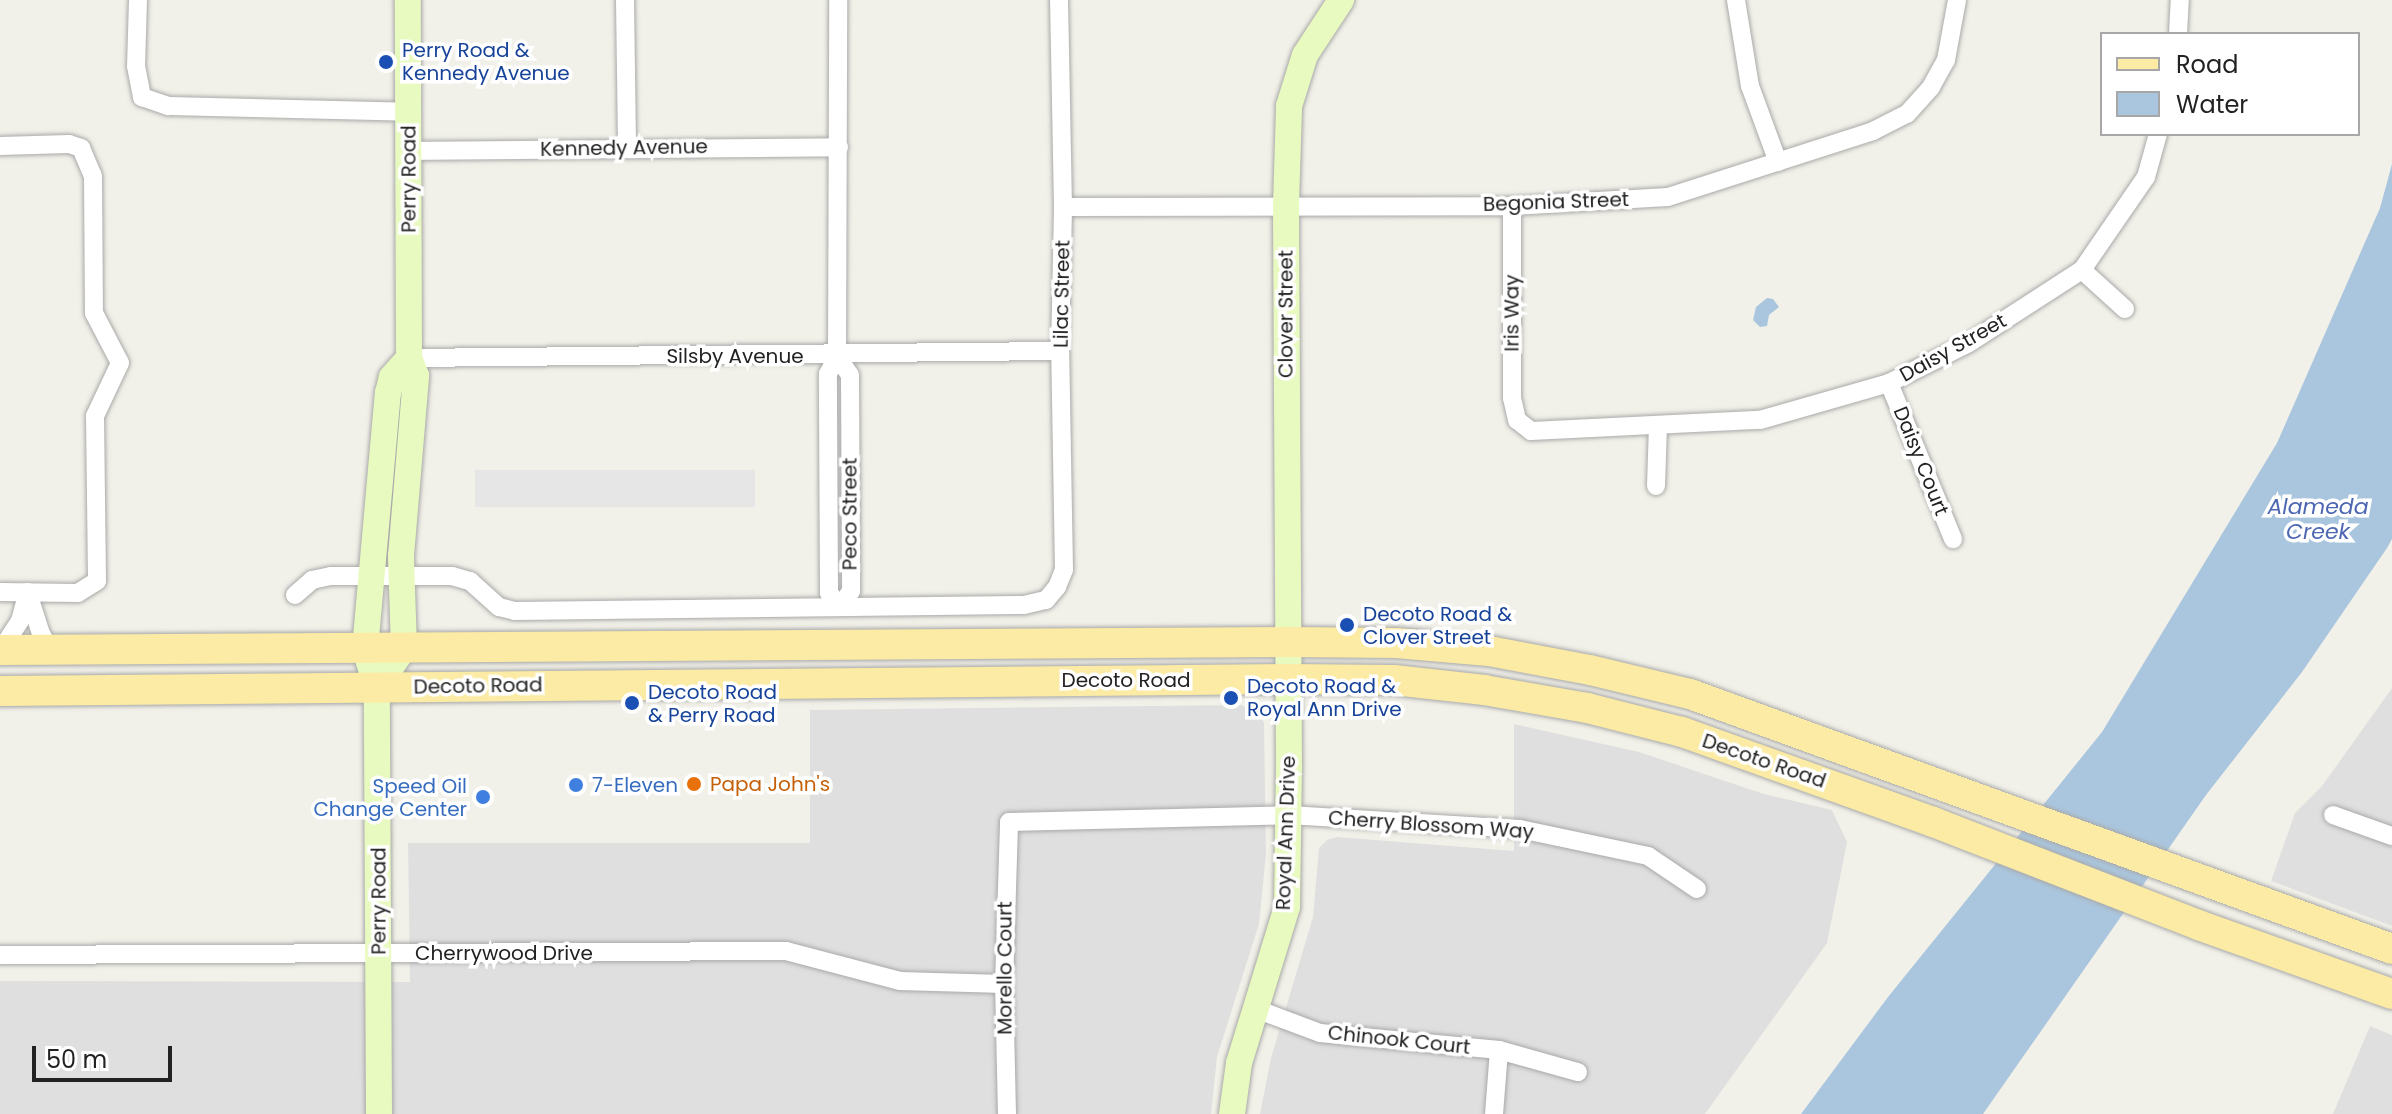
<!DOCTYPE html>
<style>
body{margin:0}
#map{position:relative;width:2392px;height:1114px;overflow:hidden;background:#f2f1e9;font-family:Poppins,sans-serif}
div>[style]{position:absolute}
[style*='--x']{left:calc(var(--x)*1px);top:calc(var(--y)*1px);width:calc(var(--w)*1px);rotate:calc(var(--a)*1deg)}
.residential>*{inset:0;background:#e0dfdf}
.parking>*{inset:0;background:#e6e6e6;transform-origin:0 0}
.water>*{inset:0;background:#aac6de}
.roads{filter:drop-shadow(0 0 2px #a9a9a9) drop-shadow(0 0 2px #a9a9a9)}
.street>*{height:18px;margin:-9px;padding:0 9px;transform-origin:9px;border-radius:9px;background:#fff}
.secondary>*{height:26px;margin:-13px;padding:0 13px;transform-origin:13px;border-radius:13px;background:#e8fabf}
.primary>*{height:30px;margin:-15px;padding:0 15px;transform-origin:15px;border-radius:15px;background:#fbeba4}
.dots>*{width:22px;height:22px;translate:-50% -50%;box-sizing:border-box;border:4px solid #fff;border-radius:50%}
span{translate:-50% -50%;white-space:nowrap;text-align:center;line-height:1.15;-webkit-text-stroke:7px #fff;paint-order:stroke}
.transit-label{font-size:20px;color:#164399}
.left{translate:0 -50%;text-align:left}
.street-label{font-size:20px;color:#222}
.food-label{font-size:20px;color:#c56008}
.shop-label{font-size:20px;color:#366cbe}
.right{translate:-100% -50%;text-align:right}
.water-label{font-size:22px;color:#4d67b2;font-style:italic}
.legend{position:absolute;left:2100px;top:32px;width:260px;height:104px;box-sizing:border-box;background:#fff;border:2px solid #a7a7a7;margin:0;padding:10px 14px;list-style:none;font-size:24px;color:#222}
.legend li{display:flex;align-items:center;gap:16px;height:40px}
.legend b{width:40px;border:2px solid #a7a7a7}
.scale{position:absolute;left:32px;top:1046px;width:140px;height:36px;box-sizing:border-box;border:4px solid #222;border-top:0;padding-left:10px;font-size:24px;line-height:28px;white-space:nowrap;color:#222;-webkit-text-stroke:6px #fff;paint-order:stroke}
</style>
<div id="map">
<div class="residential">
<i style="clip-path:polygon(2392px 688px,2392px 926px,2271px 881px,2295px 813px,2322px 786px)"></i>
<i style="clip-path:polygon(1241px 705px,1259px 712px,1264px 723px,1266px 854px,1259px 924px,1217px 1057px,1211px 1114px,0 1114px,0 981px,410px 982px,408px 843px,810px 843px,810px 710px)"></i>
<i style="clip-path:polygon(1514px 724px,1639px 752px,1764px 794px,1832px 810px,1847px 842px,1827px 943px,1705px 1114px,1260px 1114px,1271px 1058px,1313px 917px,1319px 848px,1327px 840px,1337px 837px,1514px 851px)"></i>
<i style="clip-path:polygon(2370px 1026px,2392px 1035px,2392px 1114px,2333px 1114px)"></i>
</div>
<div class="parking">
<i style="left:755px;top:470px;width:37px;height:280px;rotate:90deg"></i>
</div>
<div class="water">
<i style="clip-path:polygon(2392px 164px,2392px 539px,2387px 548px,2302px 672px,2206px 795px,1983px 1114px,1801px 1114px,1888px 997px,2102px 732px,2277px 443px,2380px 208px)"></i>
<i style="clip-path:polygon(1767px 298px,1773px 299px,1779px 307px,1769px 315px,1767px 326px,1760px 327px,1753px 320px,1756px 307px)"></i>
</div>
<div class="roads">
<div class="street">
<i style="--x:138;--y:0;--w:66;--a:91.7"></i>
<i style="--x:136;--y:66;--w:32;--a:79"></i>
<i style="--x:142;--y:97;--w:28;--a:19"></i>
<i style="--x:168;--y:106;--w:241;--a:1.4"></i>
<i style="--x:625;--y:0;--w:147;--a:89.2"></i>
<i style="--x:1736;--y:0;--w:87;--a:80.8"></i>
<i style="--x:1750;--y:86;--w:81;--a:69.8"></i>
<i style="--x:2178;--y:34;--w:34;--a:-87"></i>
<i style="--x:0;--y:146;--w:69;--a:-1.7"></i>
<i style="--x:69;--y:144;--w:13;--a:18"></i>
<i style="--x:81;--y:148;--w:30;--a:67"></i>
<i style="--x:93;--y:176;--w:137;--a:89.6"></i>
<i style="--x:94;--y:313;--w:56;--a:62.5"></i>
<i style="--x:120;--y:363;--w:59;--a:115.3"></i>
<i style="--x:95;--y:416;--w:165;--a:89.3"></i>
<i style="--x:97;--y:581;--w:22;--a:148"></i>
<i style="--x:78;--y:593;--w:78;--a:-179.3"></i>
<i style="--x:409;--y:151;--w:430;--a:-0.5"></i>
<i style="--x:1512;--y:206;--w:192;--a:90"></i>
<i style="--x:1512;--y:398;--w:23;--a:77"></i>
<i style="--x:1517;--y:420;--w:18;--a:38"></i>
<i style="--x:1531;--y:431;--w:229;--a:-2.8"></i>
<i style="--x:1760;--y:420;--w:134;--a:-16"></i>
<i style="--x:1889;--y:383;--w:89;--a:-26.6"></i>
<i style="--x:1969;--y:343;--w:135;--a:-32.9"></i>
<i style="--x:2082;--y:270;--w:113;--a:-55.5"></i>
<i style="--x:2146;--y:177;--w:45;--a:-74.4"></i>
<i style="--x:1063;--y:207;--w:449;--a:-0.1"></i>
<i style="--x:1512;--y:206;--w:156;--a:-3.3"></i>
<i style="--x:1668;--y:197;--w:215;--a:-17.8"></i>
<i style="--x:1873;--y:131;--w:38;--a:-27"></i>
<i style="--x:1907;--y:114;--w:36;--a:-48"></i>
<i style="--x:1931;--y:87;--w:31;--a:-61"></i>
<i style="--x:1946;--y:60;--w:61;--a:-79.6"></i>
<i style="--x:2082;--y:270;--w:58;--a:42.2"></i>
<i style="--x:837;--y:356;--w:23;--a:56"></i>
<i style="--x:850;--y:375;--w:216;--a:89.7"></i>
<i style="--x:851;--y:591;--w:19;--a:125"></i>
<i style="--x:840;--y:607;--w:18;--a:-128"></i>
<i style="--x:829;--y:593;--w:219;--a:-90.3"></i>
<i style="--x:828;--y:374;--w:20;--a:-63"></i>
<i style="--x:837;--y:356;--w:356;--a:-89.8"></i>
<i style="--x:409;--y:358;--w:651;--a:-0.62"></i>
<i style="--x:1889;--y:383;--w:169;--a:67.7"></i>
<i style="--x:1656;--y:486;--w:60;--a:-88.1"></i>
<i style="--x:28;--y:593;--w:43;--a:72.4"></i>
<i style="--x:41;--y:634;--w:17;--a:59"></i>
<i style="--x:295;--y:595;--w:23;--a:-41"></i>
<i style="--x:312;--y:580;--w:19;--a:-12"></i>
<i style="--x:331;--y:576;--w:121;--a:0"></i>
<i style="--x:452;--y:576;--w:19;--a:16"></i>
<i style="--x:470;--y:581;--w:39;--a:42"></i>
<i style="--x:499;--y:607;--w:16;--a:14"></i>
<i style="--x:515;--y:611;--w:509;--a:-0.68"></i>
<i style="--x:1024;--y:605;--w:23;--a:-13"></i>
<i style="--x:1046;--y:600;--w:17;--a:-50"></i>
<i style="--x:1057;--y:587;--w:18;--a:-68"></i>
<i style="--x:1064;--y:570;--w:219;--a:-91"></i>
<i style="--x:1060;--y:351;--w:144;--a:-88.8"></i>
<i style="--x:1063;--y:207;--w:207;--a:-91.1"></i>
<i style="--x:1;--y:650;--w:35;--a:-57"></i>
<i style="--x:20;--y:621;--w:30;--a:-75"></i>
<i style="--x:2333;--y:815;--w:63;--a:19.6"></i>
<i style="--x:0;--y:955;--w:786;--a:-0.29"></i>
<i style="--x:786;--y:951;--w:118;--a:14.7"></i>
<i style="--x:900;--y:981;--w:104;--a:1.7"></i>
<i style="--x:1256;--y:1009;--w:68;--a:20.6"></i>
<i style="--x:1320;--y:1033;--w:180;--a:5.4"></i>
<i style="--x:1499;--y:1050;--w:82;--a:15.6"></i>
<i style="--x:1007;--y:1114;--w:130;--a:-91.3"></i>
<i style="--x:1004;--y:984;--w:162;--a:-88.2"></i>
<i style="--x:1009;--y:822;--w:280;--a:-1.4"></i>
<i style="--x:1289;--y:815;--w:231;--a:3.5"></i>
<i style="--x:1520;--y:829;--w:131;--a:11.9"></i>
<i style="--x:1648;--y:856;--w:59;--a:34"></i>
<i style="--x:1494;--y:1114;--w:64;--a:-85.5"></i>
</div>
<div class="secondary">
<i style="--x:377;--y:687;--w:47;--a:-55.3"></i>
<i style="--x:404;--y:648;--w:92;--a:-91.9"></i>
<i style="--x:401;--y:556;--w:181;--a:-85.2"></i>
<i style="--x:416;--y:376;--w:19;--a:-111"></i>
<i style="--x:409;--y:358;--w:358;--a:-90.2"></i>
<i style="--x:379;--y:1114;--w:427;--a:-90.3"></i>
<i style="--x:377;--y:687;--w:40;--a:-108"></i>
<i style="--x:365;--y:649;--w:257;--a:-84.9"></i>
<i style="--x:388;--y:393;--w:16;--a:-76"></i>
<i style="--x:392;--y:377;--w:25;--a:-48"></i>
<i style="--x:1232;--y:1114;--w:51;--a:-82.2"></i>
<i style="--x:1239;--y:1063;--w:163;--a:-72.9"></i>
<i style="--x:1287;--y:907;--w:141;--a:-89.2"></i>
<i style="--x:1289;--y:766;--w:562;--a:-90.31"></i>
<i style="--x:1286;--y:204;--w:98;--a:-88.2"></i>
<i style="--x:1289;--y:106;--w:53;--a:-72.6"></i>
<i style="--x:1305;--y:55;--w:66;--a:-56.8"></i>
</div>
<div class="primary">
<i style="--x:0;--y:650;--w:1288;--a:-0.36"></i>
<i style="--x:1288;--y:642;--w:108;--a:0.5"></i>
<i style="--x:1396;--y:643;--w:93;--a:4.9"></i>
<i style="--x:1489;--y:651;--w:103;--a:10.7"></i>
<i style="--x:1590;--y:670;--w:103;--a:13.5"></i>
<i style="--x:1690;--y:694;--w:747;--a:19.96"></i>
<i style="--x:0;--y:691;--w:1288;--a:-0.53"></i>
<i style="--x:1288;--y:679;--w:106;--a:0.5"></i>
<i style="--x:1394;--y:680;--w:91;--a:6.3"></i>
<i style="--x:1484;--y:690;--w:105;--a:9.9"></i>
<i style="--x:1587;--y:708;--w:98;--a:14.2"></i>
<i style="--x:1682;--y:732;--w:267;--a:19.7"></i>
<i style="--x:1933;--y:822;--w:284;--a:21.2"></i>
<i style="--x:2198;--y:925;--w:206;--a:19.6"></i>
</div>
</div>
<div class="dots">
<i style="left:386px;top:62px;background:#1a4fb4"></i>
<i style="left:1347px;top:625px;background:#1a4fb4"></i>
<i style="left:1231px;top:698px;background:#1a4fb4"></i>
<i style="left:632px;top:703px;background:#1a4fb4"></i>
<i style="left:694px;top:784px;background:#e8710a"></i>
<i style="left:576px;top:785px;background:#3f7fe0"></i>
<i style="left:483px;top:797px;background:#3f7fe0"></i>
</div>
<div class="transit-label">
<span class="left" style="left:402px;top:62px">Perry Road &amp;<br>Kennedy Avenue</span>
<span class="left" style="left:1363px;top:626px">Decoto Road &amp;<br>Clover Street</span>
<span class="left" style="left:1247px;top:698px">Decoto Road &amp;<br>Royal Ann Drive</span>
<span class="left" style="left:648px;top:704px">Decoto Road<br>&amp; Perry Road</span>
</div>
<div class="street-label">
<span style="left:624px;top:148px;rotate:-1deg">Kennedy Avenue</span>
<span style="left:409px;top:179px;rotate:-90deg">Perry Road</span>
<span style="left:1556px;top:202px;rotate:-2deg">Begonia Street</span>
<span style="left:1062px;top:294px;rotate:-89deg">Lilac Street</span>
<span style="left:1512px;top:313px;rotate:-90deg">Iris Way</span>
<span style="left:1286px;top:314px;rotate:-90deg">Clover Street</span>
<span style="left:1953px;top:348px;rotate:-29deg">Daisy Street</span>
<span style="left:735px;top:356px">Silsby Avenue</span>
<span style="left:1921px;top:461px;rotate:68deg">Daisy Court</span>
<span style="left:850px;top:514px;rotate:-90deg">Peco Street</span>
<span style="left:1126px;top:680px">Decoto Road</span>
<span style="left:478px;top:686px;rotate:-1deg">Decoto Road</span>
<span style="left:1764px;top:761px;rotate:19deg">Decoto Road</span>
<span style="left:1431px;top:825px;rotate:4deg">Cherry Blossom Way</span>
<span style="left:1286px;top:833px;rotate:-88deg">Royal Ann Drive</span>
<span style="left:379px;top:901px;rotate:-90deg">Perry Road</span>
<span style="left:504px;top:953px">Cherrywood Drive</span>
<span style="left:1005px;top:968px;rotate:-90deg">Morello Court</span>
<span style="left:1399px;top:1040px;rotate:6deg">Chinook Court</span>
</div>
<div class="food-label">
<span class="left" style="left:710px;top:784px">Papa John's</span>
</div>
<div class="shop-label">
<span class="left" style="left:592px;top:785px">7-Eleven</span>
<span class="right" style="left:467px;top:798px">Speed Oil<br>Change Center</span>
</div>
<div class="water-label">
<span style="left:2318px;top:519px">Alameda<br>Creek</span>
</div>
<ul class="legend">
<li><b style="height:10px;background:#fbeba4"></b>Road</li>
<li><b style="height:22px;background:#aac6de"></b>Water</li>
</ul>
<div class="scale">50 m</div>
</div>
